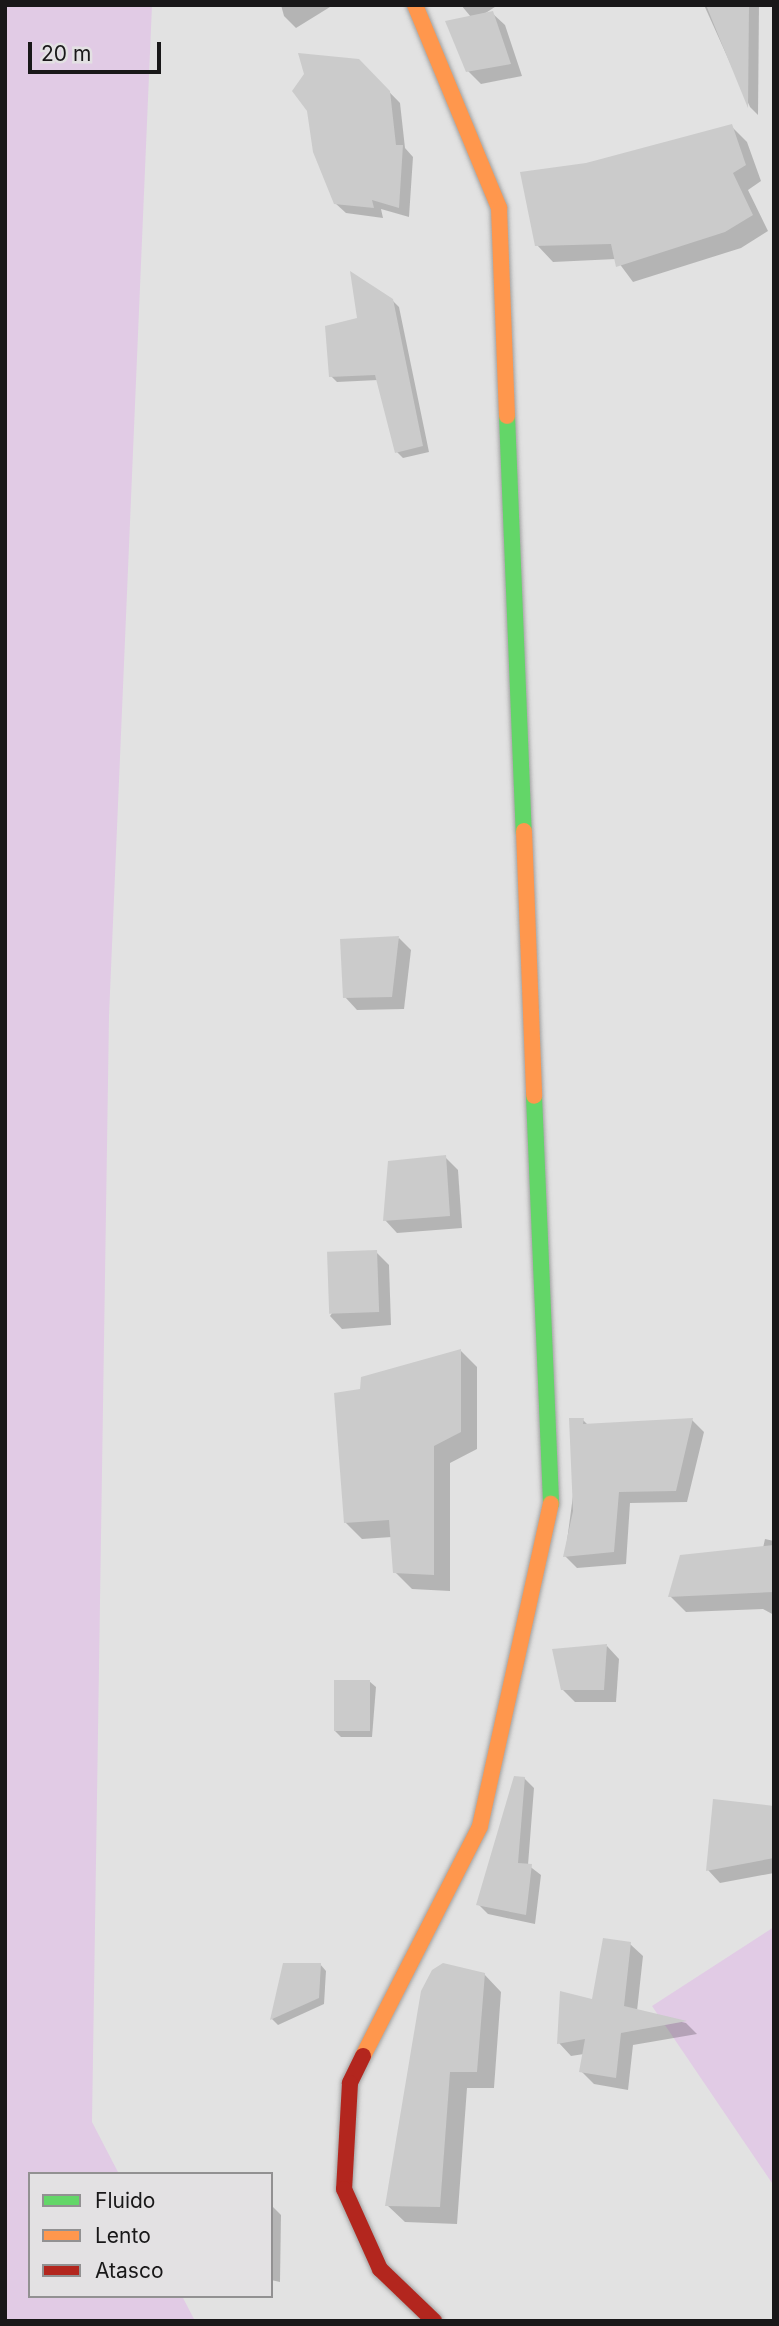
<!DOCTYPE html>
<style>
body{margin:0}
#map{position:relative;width:779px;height:2326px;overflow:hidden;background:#e2e2e2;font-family:Inter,sans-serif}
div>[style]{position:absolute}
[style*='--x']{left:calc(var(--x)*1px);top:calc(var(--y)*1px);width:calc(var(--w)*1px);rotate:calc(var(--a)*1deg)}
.green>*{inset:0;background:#e1cbe5}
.shadow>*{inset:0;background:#0003}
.building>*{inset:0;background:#cbcbcb;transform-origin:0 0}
.roads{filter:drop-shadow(0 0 2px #a1a1a1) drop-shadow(0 0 2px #a1a1a1)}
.fast>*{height:16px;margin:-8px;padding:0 8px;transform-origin:8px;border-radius:8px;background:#63d668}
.slow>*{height:16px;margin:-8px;padding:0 8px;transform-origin:8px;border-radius:8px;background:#ff974d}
.jam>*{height:16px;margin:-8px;padding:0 8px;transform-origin:8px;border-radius:8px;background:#b3261e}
span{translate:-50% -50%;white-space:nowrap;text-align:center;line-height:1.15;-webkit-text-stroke:5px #e3e1e3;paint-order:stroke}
.frame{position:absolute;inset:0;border:7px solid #191819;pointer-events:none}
.legend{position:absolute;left:28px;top:2172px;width:245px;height:126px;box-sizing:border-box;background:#e3e1e3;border:2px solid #929192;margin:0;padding:9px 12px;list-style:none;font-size:21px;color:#191819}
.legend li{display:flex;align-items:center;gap:14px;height:35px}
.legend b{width:35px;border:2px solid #929192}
.scale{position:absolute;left:28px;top:42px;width:133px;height:32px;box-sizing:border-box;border:4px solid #191819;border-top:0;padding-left:9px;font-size:21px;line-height:24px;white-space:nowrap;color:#191819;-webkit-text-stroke:5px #e3e1e3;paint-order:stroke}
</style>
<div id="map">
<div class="green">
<i style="clip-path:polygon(5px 5px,152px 5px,109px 1016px,92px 2122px,119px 2174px,30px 2174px,30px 2296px,182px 2296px,195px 2321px,5px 2321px)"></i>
<i style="clip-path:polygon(774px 1927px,774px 2186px,652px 2006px)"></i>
</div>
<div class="shadow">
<i style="clip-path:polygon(281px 5px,329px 5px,330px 7px,296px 28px,284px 16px)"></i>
<i style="clip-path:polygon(461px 5px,498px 5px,484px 14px,492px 13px,505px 25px,522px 76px,481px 84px,468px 71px,471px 17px)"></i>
<i style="clip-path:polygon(704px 5px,759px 5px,758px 115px,750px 107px)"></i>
<i style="clip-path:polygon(359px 61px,400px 103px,405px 148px,413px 157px,409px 217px,381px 209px,383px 218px,346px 213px,335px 203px)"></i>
<i style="clip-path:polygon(731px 126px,747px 142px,761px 181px,748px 190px,768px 231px,741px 248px,633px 282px,616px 259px,553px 262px,537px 245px,587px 165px)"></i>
<i style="clip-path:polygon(392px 300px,399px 307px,429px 452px,403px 458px,397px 452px,378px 380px,337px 382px,331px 376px,359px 319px)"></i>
<i style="clip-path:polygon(399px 938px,411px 950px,404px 1009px,357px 1010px,345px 997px)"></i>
<i style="clip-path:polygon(445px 1157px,458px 1170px,462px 1228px,397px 1233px,385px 1220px)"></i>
<i style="clip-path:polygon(376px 1252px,389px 1265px,391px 1325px,342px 1329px,330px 1316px)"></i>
<i style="clip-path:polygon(461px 1351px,477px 1367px,477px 1449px,450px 1463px,450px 1591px,412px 1589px,395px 1572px,392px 1537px,362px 1539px,345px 1522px,361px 1391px)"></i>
<i style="clip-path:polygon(583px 1420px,588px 1425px,692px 1420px,704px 1432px,687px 1502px,630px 1503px,626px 1564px,577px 1568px,565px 1556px)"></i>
<i style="clip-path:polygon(765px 1539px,774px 1541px,774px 1615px,763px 1609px,686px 1612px,670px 1596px,763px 1548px)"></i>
<i style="clip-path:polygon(607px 1646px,619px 1659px,616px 1702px,575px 1702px,562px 1689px)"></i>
<i style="clip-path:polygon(369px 1681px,376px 1687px,372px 1737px,341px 1737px,335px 1731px)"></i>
<i style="clip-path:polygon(524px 1778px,534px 1788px,528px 1865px,541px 1875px,535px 1924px,488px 1914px,478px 1904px)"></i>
<i style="clip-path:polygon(774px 1808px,774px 1873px,720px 1883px,708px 1870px)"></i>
<i style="clip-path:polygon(630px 1944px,643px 1956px,637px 2011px,686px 2023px,697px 2034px,633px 2045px,628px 2090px,594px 2084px,581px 2071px,584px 2054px,571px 2056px,559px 2043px,594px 2001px)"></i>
<i style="clip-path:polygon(320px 1964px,326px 1971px,324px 2004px,278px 2025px,272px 2019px,284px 1965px)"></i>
<i style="clip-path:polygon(484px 1974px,501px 1992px,494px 2088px,467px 2088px,457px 2224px,405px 2222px,387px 2205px)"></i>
<i style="clip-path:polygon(271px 2205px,281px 2215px,280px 2282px,271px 2280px)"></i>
</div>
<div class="building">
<i style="clip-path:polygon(706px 5px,749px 5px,748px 108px)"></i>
<i style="clip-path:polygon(493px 11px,511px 64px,466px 72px,445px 21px)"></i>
<i style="clip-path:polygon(298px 53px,359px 59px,390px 91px,396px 145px,403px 145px,399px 208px,372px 200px,374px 208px,334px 204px,313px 152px,307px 111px,292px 91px,304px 74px)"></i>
<i style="clip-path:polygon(732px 124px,746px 165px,733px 173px,753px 215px,725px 232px,616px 267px,611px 244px,535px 246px,520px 172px,586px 163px)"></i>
<i style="clip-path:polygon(350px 271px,393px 299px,423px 446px,395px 453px,375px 375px,329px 377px,325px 326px,357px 318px)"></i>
<i style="clip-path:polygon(399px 936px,392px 997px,343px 998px,340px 939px)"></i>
<i style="clip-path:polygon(446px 1155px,450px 1216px,383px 1221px,388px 1161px)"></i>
<i style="left:377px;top:1250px;width:62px;height:50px;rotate:88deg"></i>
<i style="clip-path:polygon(461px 1349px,461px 1432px,434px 1446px,434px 1575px,393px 1573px,389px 1520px,344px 1523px,334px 1393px,360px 1389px,361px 1377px)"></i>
<i style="clip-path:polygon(569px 1418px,584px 1418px,583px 1424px,693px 1418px,676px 1491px,619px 1492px,614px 1552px,563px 1557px,573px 1511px)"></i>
<i style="clip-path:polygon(774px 1545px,774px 1592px,668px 1597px,680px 1555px)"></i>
<i style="clip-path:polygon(607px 1644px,604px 1690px,561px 1690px,552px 1649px)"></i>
<i style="left:334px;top:1680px;width:36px;height:51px"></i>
<i style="clip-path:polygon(514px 1776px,525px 1777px,518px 1863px,532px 1864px,526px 1915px,476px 1905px)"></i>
<i style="clip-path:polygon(713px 1799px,774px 1806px,774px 1858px,706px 1871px)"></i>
<i style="clip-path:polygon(603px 1938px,631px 1942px,624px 2006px,687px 2021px,621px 2033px,616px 2078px,579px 2072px,585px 2039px,557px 2044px,560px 1991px,592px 1999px)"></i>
<i style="clip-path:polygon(283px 1963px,321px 1963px,319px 1998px,270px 2020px)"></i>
<i style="clip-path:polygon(443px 1963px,485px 1973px,477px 2072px,450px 2072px,440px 2207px,385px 2206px,421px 1991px,432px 1970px)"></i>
</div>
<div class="roads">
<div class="fast">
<i style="--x:507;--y:416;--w:415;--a:87.7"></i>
<i style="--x:534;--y:1096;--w:408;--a:87.6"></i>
</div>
<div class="slow">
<i style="--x:415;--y:5;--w:220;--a:67.5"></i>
<i style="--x:499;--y:208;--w:208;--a:87.8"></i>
<i style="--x:524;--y:831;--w:265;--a:87.8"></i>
<i style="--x:363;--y:2056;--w:258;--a:-63"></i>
<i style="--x:480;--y:1826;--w:330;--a:-77.6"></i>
</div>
<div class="jam">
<i style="--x:363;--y:2056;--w:30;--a:116"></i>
<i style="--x:350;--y:2083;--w:106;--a:93.2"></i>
<i style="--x:344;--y:2189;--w:88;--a:65.8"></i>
<i style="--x:380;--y:2269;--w:75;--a:43.9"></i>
</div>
</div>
<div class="frame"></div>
<ul class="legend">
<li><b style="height:9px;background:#63d668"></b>Fluido</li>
<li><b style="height:9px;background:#ff974d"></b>Lento</li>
<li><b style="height:9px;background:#b3261e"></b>Atasco</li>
</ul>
<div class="scale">20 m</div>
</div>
